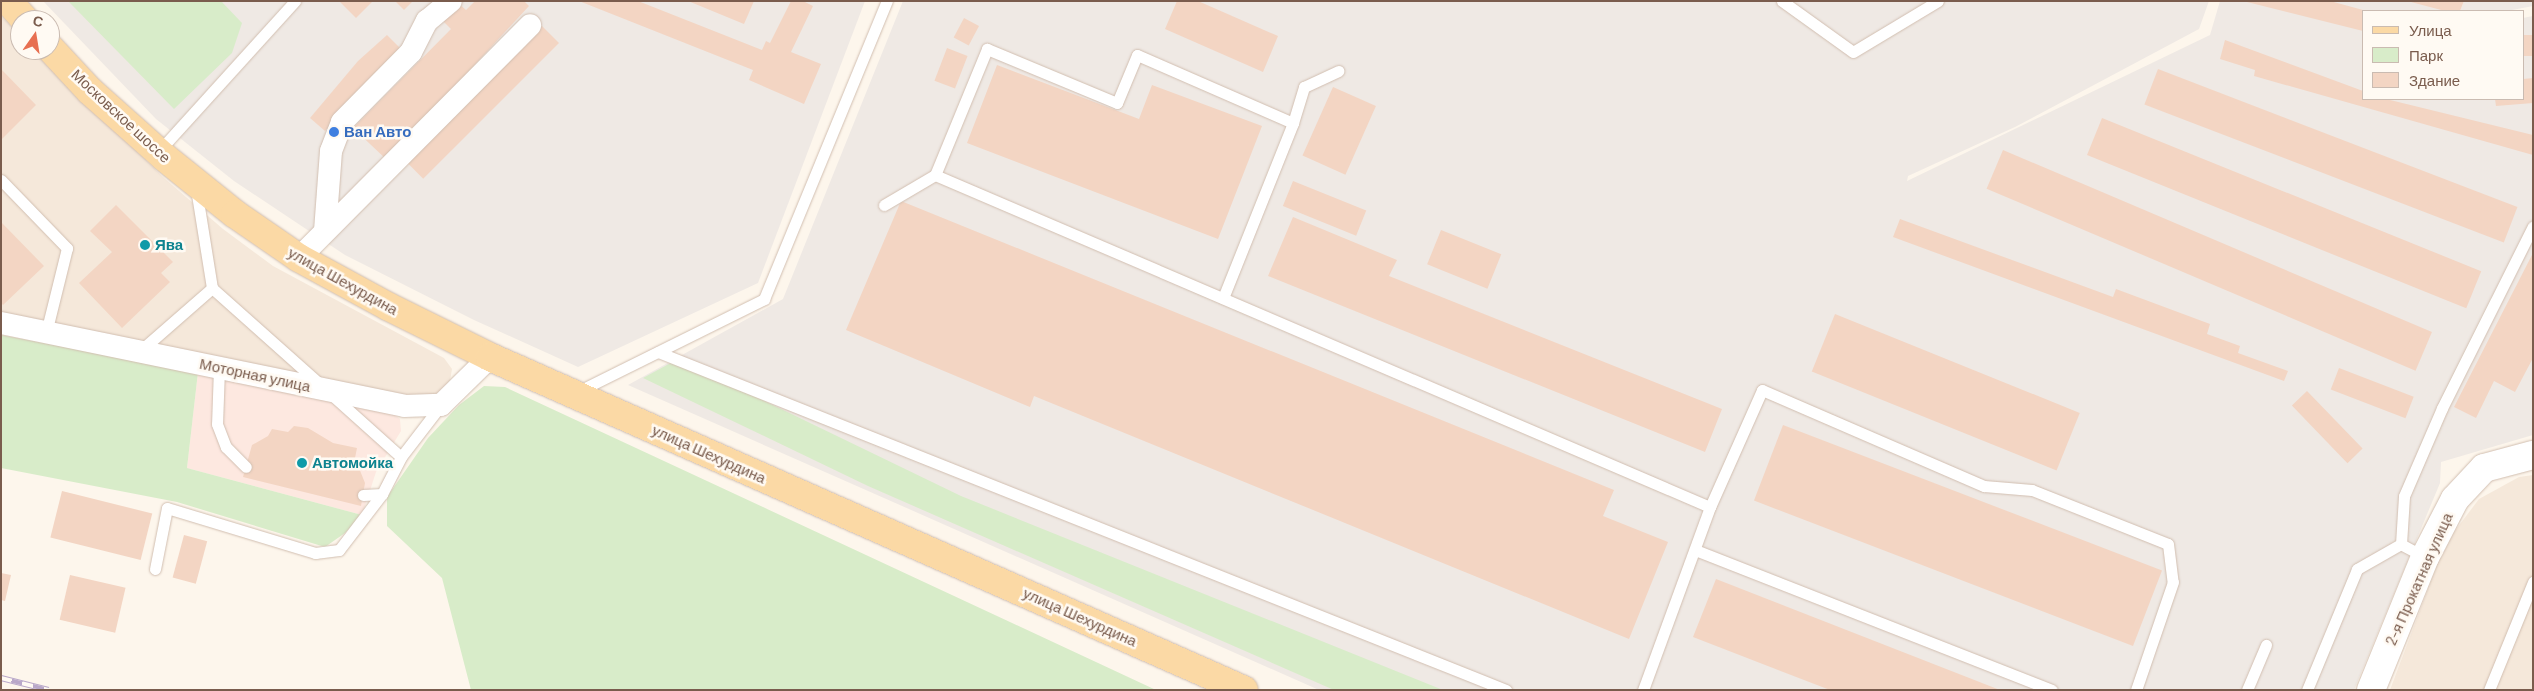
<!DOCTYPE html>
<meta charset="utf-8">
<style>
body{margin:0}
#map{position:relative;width:2534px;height:691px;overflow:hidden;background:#fdf6ec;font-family:Barlow,sans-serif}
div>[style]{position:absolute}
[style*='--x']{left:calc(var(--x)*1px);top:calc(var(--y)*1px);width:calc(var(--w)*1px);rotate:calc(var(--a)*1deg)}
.residential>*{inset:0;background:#f5e8da}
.commercial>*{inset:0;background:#fde8e0}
.industrial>*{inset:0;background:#efe9e4}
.green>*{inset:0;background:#d8ecc9}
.building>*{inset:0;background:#f3d5c3;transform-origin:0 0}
.roads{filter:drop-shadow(0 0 1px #d1beb0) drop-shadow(0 0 1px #d1beb0)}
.service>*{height:11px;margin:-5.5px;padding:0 5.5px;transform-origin:5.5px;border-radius:5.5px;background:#fff}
.minor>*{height:22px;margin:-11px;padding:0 11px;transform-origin:11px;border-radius:11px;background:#fff}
.tertiary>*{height:28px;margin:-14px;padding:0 14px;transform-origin:14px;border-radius:14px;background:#fff}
.primary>*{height:28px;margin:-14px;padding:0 14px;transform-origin:14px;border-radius:14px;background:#fbd9a5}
.rail>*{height:5.5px;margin-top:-2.75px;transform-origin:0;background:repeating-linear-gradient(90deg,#fffaf3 0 11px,#b9a8c9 0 22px);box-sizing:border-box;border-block:1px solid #b9a8c9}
.dots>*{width:14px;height:14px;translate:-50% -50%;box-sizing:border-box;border:2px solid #fffaf3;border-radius:50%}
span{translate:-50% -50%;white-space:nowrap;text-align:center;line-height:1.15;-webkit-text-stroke:5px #fffaf3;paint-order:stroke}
.street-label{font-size:15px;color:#7a5c4d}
.shop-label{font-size:15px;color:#366cbe;font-weight:700}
.left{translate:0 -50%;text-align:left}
.culture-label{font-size:15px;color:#0d838f;font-weight:700}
.frame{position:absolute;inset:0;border:2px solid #7a5c4d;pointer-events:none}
.legend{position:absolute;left:2362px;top:10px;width:162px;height:90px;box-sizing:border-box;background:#fffaf3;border:1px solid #cabbb1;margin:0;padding:6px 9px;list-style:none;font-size:15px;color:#7a5c4d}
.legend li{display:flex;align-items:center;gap:10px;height:25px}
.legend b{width:25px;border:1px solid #cabbb1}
.north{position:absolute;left:10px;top:10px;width:50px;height:50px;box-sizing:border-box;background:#fffaf3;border:1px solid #cabbb1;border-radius:50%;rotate:13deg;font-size:14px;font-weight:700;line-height:20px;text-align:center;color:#7a5c4d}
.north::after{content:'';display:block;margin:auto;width:18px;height:22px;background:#e76f51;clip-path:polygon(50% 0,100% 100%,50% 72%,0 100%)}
</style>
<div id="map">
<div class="residential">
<i style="clip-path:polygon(1px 16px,20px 35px,20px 50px,34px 50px,164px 178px,223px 229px,273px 266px,444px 358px,452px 369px,450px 381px,434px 396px,413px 397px,1px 312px)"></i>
<i style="clip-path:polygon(2533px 475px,2533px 690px,2390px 690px,2437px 565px,2454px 532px,2479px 499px,2519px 477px)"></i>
</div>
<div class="commercial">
<i style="clip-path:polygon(198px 372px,389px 410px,400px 419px,401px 431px,376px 472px,362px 515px,187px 468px)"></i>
</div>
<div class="industrial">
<i style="clip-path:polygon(43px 1px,865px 1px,758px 283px,578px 367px,474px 320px,345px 255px,234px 181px,156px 119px)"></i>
<i style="clip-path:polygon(903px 1px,2209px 1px,2199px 29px,2015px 127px,1908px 176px,1907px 181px,2210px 35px,2220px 1px,2462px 1px,2459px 11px,2363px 11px,2363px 99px,2523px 99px,2523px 18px,2533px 16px,2533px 435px,2441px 462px,2440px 483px,2354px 690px,1319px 690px,628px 385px,783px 299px)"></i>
<i style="clip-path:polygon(2464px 1px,2533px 1px,2533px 6px,2507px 11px,2460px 11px)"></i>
</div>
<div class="green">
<i style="clip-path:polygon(68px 1px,221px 1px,242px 23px,232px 53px,174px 109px)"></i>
<i style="clip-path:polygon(1px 335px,198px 372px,187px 468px,362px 515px,345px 533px,325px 547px,177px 502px,1px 468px)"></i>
<i style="clip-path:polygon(678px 359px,961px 496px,1443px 690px,1334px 690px,868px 486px,643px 378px)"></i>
<i style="clip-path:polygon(484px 386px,505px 387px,1156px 690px,471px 690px,442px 578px,387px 526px,387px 497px,428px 438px,459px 405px)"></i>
</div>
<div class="building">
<i style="clip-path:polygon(339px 1px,373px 1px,356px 18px)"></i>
<i style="clip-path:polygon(395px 1px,413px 1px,404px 10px)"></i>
<i style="clip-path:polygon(475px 1px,524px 1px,529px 6px,387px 160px,353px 128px,451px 29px,442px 20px,458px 3px,466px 10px)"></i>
<i style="clip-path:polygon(579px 1px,638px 1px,762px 50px,766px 41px,770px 43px,791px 1px,803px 1px,813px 6px,791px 52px,821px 64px,804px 104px,749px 80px,753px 70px)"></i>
<i style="clip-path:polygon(688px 1px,754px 1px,744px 24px)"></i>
<i style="clip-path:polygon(1177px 1px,1198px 1px,1278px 36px,1263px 72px,1165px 29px)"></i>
<i style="clip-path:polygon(2243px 1px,2330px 1px,2363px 10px,2363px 31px)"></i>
<i style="clip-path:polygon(2464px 1px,2460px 11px,2445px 11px,2411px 2px)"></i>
<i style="left:964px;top:18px;width:17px;height:22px;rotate:28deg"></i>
<i style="left:542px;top:26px;width:24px;height:192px;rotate:45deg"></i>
<i style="clip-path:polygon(387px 35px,400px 48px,325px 131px,310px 118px,358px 61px)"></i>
<i style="left:2533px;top:35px;width:21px;height:10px;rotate:90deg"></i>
<i style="clip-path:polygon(2225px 40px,2363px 91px,2363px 99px,2386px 99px,2533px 135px,2533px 155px,2254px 76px,2255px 70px,2220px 59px)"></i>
<i style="left:947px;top:48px;width:22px;height:35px;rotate:21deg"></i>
<i style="clip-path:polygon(997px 65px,1139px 119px,1152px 85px,1262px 126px,1218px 239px,967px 143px)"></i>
<i style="clip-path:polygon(1px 69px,36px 105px,1px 140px)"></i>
<i style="left:2158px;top:69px;width:385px;height:38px;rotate:21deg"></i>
<i style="clip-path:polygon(2533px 78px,2533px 103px,2496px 106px,2495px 99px,2523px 99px,2523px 79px)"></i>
<i style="left:1333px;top:87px;width:47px;height:75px;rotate:24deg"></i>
<i style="left:2102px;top:118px;width:409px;height:40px;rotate:22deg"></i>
<i style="left:2003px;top:150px;width:466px;height:42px;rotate:23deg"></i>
<i style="left:1293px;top:181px;width:79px;height:27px;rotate:22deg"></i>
<i style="clip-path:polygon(901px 201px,1614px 490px,1603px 516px,1668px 542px,1629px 639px,1034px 396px,1030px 407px,846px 330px)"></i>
<i style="clip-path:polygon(116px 205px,173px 262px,161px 273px,170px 282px,122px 328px,79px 283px,112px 252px,90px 231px)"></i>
<i style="clip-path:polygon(1293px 217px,1397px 260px,1389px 276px,1722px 409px,1705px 452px,1268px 276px)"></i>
<i style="clip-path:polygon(1900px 219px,2113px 297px,2116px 289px,2210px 324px,2207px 334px,2240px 346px,2238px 353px,2288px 371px,2284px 381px,1893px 237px)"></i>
<i style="clip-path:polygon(1px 222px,44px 266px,3px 305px,1px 303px)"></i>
<i style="left:1441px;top:230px;width:65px;height:37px;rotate:22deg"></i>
<i style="clip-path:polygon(2533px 253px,2533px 358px,2515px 392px,2494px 381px,2476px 418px,2454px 407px)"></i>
<i style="left:1835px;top:314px;width:264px;height:62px;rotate:22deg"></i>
<i style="left:2339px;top:368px;width:80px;height:23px;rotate:21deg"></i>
<i style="left:2307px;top:391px;width:80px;height:21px;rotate:46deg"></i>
<i style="left:1783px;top:425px;width:406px;height:81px;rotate:21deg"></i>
<i style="clip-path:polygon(294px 426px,308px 428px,333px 443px,357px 448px,355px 458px,365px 483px,361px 506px,243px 477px,252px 445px,268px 436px,272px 429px,288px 432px)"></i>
<i style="left:62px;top:491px;width:93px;height:48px;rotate:14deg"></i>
<i style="left:184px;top:535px;width:24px;height:44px;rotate:15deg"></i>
<i style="clip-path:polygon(1px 573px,11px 575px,5px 601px,1px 600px)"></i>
<i style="left:70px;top:575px;width:57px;height:46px;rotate:13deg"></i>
<i style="clip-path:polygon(1716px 579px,2000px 690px,1830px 690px,1693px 637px)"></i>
</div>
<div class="roads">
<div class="service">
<i style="--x:1782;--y:1;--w:87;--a:35.7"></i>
<i style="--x:1853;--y:52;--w:99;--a:-31"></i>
<i style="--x:1293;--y:123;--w:38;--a:-73"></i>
<i style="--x:1304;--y:87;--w:38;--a:-25"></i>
<i style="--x:158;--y:152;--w:204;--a:-47.8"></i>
<i style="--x:1;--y:180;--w:95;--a:45.9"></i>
<i style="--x:67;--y:248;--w:88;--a:103.9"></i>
<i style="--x:884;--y:205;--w:59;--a:-30.5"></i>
<i style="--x:212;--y:288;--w:146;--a:41.7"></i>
<i style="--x:1223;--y:298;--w:188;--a:-68.2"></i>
<i style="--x:1293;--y:123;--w:170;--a:-156.4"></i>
<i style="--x:1137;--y:55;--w:52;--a:112.6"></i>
<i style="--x:1117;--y:103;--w:141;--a:-157.4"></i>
<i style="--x:987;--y:49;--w:136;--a:112.4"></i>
<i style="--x:935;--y:175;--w:843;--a:23.19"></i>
<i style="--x:140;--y:351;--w:96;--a:-41.2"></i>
<i style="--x:212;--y:288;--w:101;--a:-99.1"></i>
<i style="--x:658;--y:352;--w:913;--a:21.73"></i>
<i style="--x:219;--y:368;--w:56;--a:92"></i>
<i style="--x:217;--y:424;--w:25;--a:69"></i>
<i style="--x:226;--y:447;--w:28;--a:45"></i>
<i style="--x:577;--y:392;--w:209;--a:-26.4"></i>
<i style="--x:764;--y:299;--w:322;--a:-67.6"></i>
<i style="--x:333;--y:396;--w:91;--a:41.9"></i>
<i style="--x:363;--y:495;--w:19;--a:-3"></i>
<i style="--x:382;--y:494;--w:42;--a:-62.8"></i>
<i style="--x:401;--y:457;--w:66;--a:-52.4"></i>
<i style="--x:1695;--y:550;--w:383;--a:21.4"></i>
<i style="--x:2425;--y:557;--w:27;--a:-152"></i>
<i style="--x:2401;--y:544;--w:48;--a:-86.4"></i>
<i style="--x:2404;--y:496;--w:96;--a:-66.6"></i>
<i style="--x:2442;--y:408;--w:203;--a:-63.4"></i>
<i style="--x:155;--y:569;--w:62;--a:-78.9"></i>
<i style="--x:167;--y:508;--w:155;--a:16.9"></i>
<i style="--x:315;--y:553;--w:24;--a:-7"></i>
<i style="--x:339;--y:550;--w:71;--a:-52.5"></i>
<i style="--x:1643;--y:690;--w:195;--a:-69.9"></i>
<i style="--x:1710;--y:507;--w:128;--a:-66"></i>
<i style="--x:1762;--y:390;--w:242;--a:23.4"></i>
<i style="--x:1984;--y:486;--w:48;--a:4.8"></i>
<i style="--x:2032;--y:490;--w:146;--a:21.7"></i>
<i style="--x:2168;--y:544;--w:38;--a:83"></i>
<i style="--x:2173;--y:582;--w:114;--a:108.9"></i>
<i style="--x:2247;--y:690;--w:49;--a:-67.1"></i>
<i style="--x:2307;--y:690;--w:131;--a:-67.5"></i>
<i style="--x:2357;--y:569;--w:51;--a:-29.6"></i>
<i style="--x:2489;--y:690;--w:117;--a:-67.8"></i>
</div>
<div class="minor">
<i style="--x:325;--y:231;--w:80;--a:-85.7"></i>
<i style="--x:331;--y:151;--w:31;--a:-69"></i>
<i style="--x:342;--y:122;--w:98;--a:-45.4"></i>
<i style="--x:411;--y:52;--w:35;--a:-63"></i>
<i style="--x:427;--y:21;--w:31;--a:-40"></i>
<i style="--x:299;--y:258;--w:328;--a:-45.2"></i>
<i style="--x:1;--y:323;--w:411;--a:11.6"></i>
<i style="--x:404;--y:406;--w:37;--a:-2"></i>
<i style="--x:441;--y:405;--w:69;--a:-44.4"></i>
</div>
<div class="tertiary">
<i style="--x:2371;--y:690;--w:144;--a:-67.9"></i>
<i style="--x:2425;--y:557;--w:65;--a:-62.7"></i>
<i style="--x:2455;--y:499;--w:42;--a:-46.9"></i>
<i style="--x:2484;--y:468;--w:51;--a:-14.9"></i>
</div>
<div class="primary">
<i style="--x:8;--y:1;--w:25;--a:48"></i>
<i style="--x:50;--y:48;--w:59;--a:47.1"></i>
<i style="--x:90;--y:91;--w:99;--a:41.7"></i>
<i style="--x:164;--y:157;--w:91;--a:38.8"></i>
<i style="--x:235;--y:214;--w:78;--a:34.5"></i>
<i style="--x:299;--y:258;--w:102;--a:28.6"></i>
<i style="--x:389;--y:307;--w:113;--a:26.3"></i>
<i style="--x:490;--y:357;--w:824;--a:23.83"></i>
</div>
</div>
<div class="rail">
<i style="--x:1;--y:678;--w:49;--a:14"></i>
</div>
<div class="dots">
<i style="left:334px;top:132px;background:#3f7fe0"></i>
<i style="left:145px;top:245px;background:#0f9aa8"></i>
<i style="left:302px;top:463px;background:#0f9aa8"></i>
</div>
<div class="street-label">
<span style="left:121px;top:116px;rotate:43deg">Московское шоссе</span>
<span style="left:343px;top:281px;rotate:29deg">улица Шехурдина</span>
<span style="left:255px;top:375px;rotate:12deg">Моторная улица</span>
<span style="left:709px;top:454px;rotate:24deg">улица Шехурдина</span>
<span style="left:2419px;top:579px;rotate:-66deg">2-я Прокатная улица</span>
<span style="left:1080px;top:617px;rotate:24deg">улица Шехурдина</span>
</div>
<div class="shop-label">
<span class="left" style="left:344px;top:132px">Ван Авто</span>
</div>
<div class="culture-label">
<span class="left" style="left:155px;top:245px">Ява</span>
<span class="left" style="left:312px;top:463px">Автомойка</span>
</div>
<div class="frame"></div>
<ul class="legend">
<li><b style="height:6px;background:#fbd9a5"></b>Улица</li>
<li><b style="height:14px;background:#d8ecc9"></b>Парк</li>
<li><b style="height:14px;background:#f3d5c3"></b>Здание</li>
</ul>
<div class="north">С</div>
</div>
